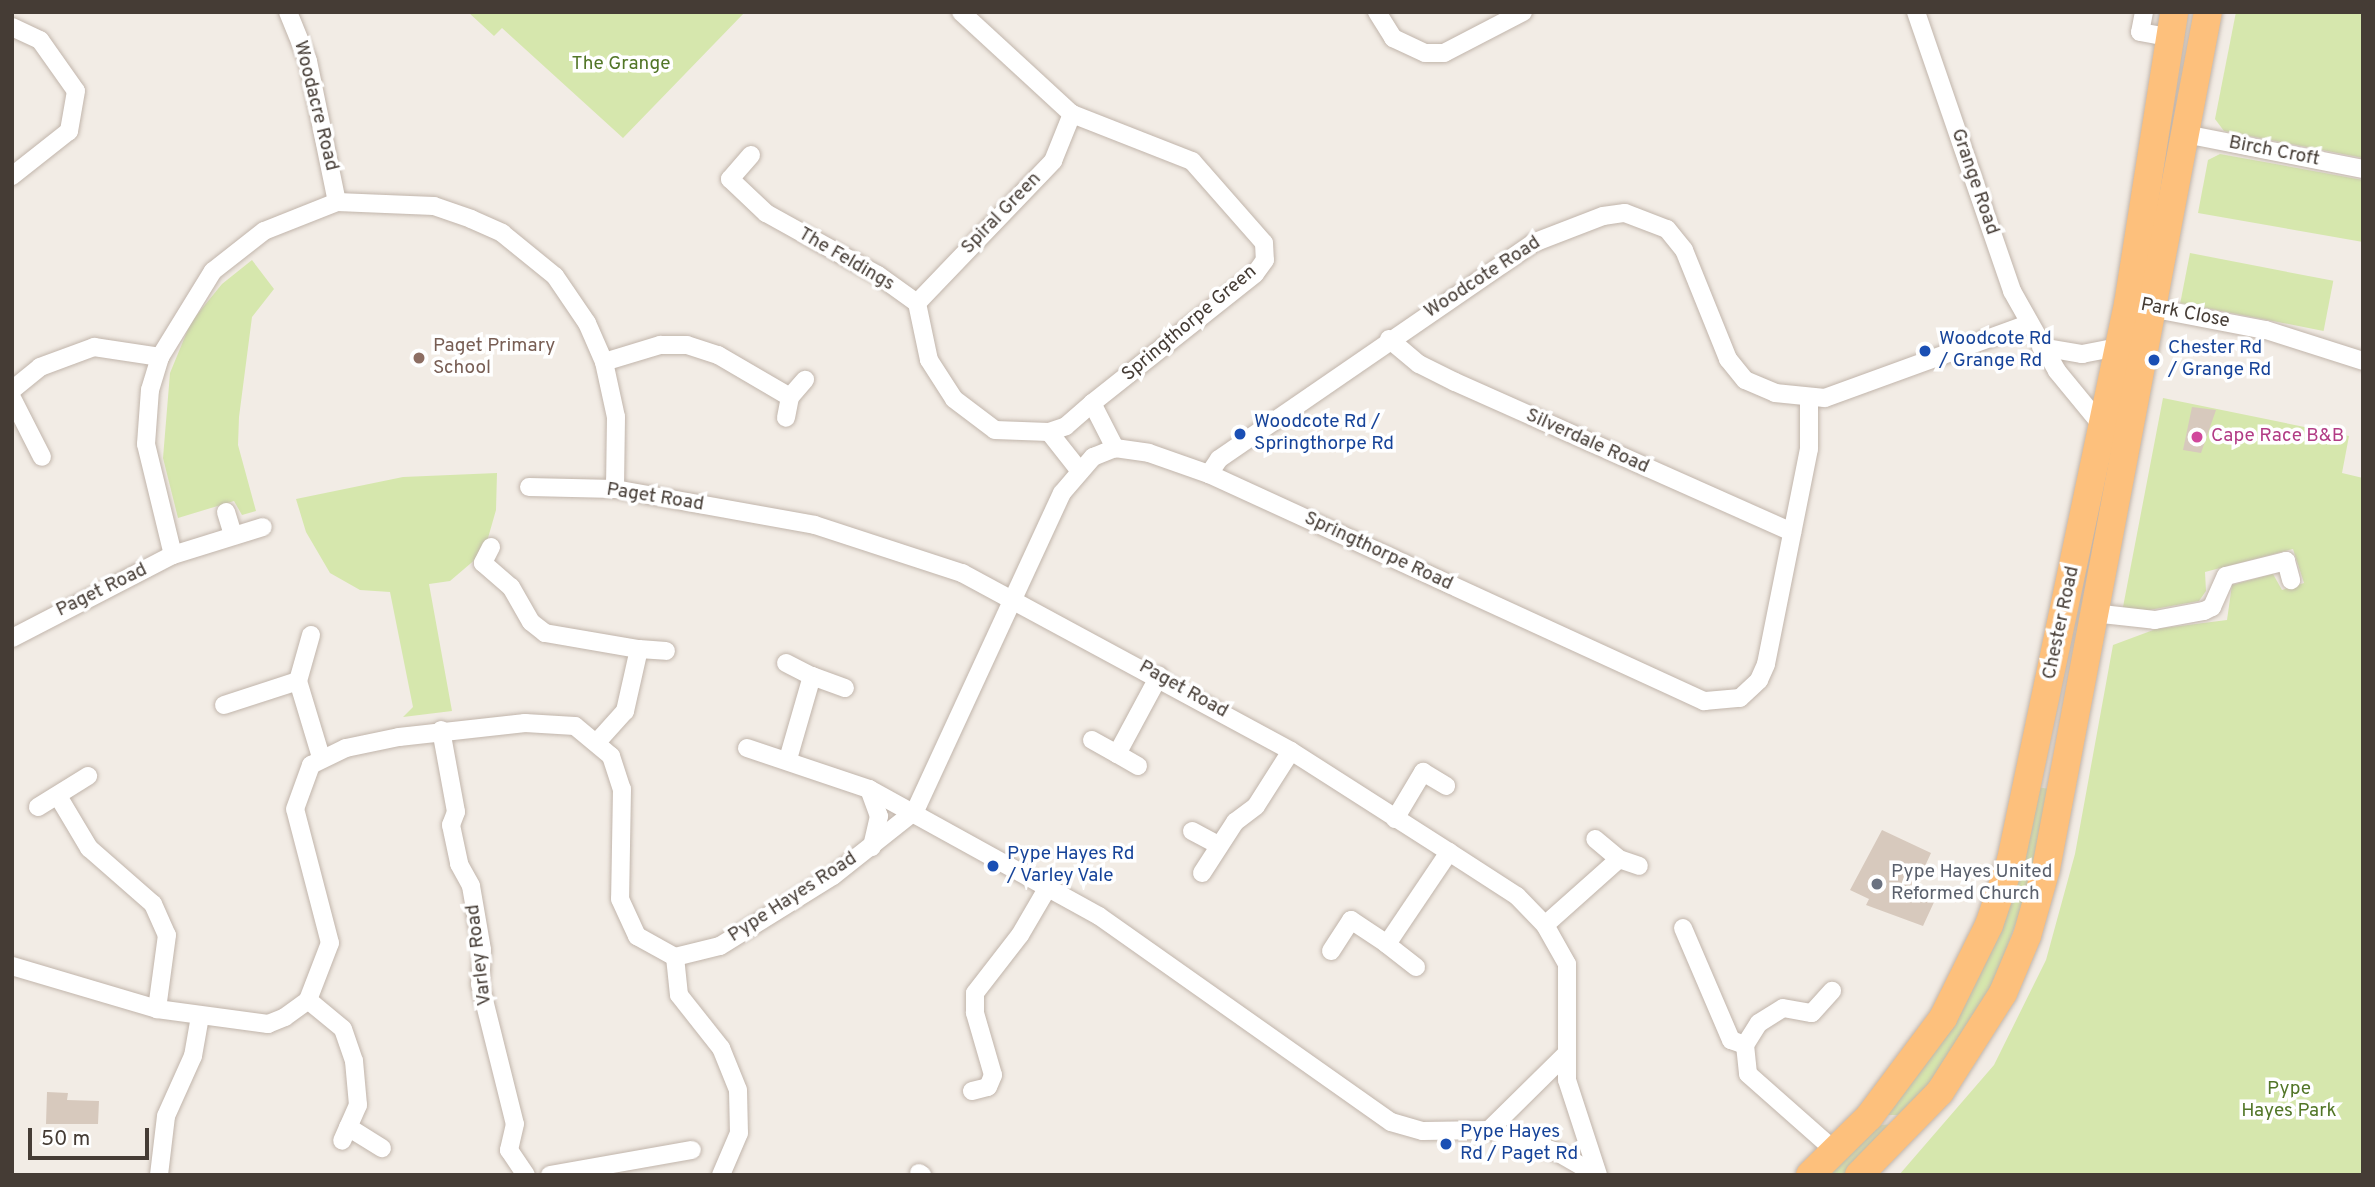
<!DOCTYPE html>
<style>
body{margin:0}
#map{position:relative;width:2375px;height:1187px;overflow:hidden;background:#f2ece5;font-family:Overpass,sans-serif}
div>[style]{position:absolute}
[style*='--x']{left:calc(var(--x)*1px);top:calc(var(--y)*1px);width:calc(var(--w)*1px);rotate:calc(var(--a)*1deg)}
.green>*{inset:0;background:#d6e7ad;transform-origin:0 0}
.building>*{inset:0;background:#d7c9bd}
.roads{filter:drop-shadow(0 0 2px #c1b5ab) drop-shadow(0 0 2px #c1b5ab)}
.minor>*{height:18px;margin:-9px;padding:0 9px;transform-origin:9px;border-radius:9px;background:#fff}
.trunk>*{height:28px;margin:-14px;padding:0 14px;transform-origin:14px;border-radius:14px;background:#fdc07c}
.dots>*{width:19px;height:19px;translate:-50% -50%;box-sizing:border-box;border:4px solid #fff;border-radius:50%}
span{translate:-50% -50%;white-space:nowrap;text-align:center;line-height:1.15;-webkit-text-stroke:7px #fff;paint-order:stroke}
.park-label{font-size:19px;color:#527628}
.street-label{font-size:19px;color:#453c35}
.transit-label{font-size:19px;color:#164399}
.left{translate:0 -50%;text-align:left}
.education-label{font-size:19px;color:#785e54}
.hotel-label{font-size:19px;color:#b23c85}
.worship-label{font-size:19px;color:#5b616d}
.frame{position:absolute;inset:0;border:14px solid #453c35;pointer-events:none}
.scale{position:absolute;left:28px;top:1128px;width:121px;height:32px;box-sizing:border-box;border:4px solid #453c35;border-top:0;padding-left:9px;font-size:21px;line-height:24px;white-space:nowrap;color:#453c35;-webkit-text-stroke:5px #fff;paint-order:stroke}
</style>
<div id="map">
<div class="green">
<i style="clip-path:polygon(468px 12px,745px 12px,623px 138px,502px 28px,494px 36px)"></i>
<i style="clip-path:polygon(2236px 12px,2363px 12px,2363px 158px,2224px 131px,2215px 119px)"></i>
<i style="clip-path:polygon(2220px 154px,2363px 180px,2363px 242px,2198px 213px,2208px 160px)"></i>
<i style="left:2190px;top:253px;width:146px;height:51px;rotate:11deg"></i>
<i style="clip-path:polygon(252px 260px,274px 289px,252px 317px,239px 417px,238px 445px,256px 511px,242px 515px,234px 501px,178px 518px,163px 458px,170px 373px,191px 322px,222px 284px)"></i>
<i style="clip-path:polygon(2163px 398px,2349px 436px,2342px 473px,2363px 478px,2363px 1175px,1899px 1175px,1994px 1065px,2046px 960px,2075px 854px,2113px 645px,2156px 629px,2227px 620px,2232px 585px,2273px 574px,2282px 590px,2304px 583px,2293px 549px,2205px 572px,2206px 591px,2199px 601px,2144px 611px,2123px 607px)"></i>
<i style="clip-path:polygon(497px 473px,496px 510px,484px 552px,450px 581px,429px 584px,452px 711px,403px 717px,413px 707px,390px 592px,360px 590px,330px 573px,306px 532px,296px 499px,403px 477px)"></i>
<i style="clip-path:polygon(2036px 787px,2050px 789px,2035px 873px,1990px 992px,1967px 1034px,1905px 1115px,1884px 1115px,1942px 1038px)"></i>
<i style="clip-path:polygon(1893px 1124px,1847px 1175px,1823px 1175px,1872px 1126px)"></i>
</div>
<div class="building">
<i style="clip-path:polygon(2192px 407px,2216px 410px,2201px 453px,2183px 450px)"></i>
<i style="clip-path:polygon(1882px 830px,1931px 853px,1914px 890px,1935px 900px,1923px 926px,1866px 905px,1869px 899px,1850px 890px)"></i>
<i style="clip-path:polygon(47px 1092px,68px 1093px,67px 1100px,99px 1101px,98px 1124px,46px 1124px)"></i>
</div>
<div class="roads">
<div class="minor">
<i style="--x:288;--y:12;--w:53;--a:67.8"></i>
<i style="--x:308;--y:61;--w:144;--a:78.4"></i>
<i style="--x:961;--y:12;--w:151;--a:42.6"></i>
<i style="--x:1072;--y:114;--w:129;--a:21.4"></i>
<i style="--x:1192;--y:161;--w:109;--a:48.7"></i>
<i style="--x:1264;--y:243;--w:17;--a:87"></i>
<i style="--x:1265;--y:260;--w:17;--a:126"></i>
<i style="--x:1255;--y:274;--w:208;--a:141.6"></i>
<i style="--x:1092;--y:403;--w:51;--a:62.9"></i>
<i style="--x:1377;--y:12;--w:31;--a:58"></i>
<i style="--x:1393;--y:38;--w:35;--a:25"></i>
<i style="--x:1425;--y:53;--w:19;--a:0"></i>
<i style="--x:1444;--y:53;--w:89;--a:-27.4"></i>
<i style="--x:1916;--y:12;--w:295;--a:71"></i>
<i style="--x:2012;--y:291;--w:92;--a:60.6"></i>
<i style="--x:2057;--y:371;--w:72;--a:50.6"></i>
<i style="--x:2144;--y:12;--w:20;--a:101"></i>
<i style="--x:2140;--y:32;--w:29;--a:10"></i>
<i style="--x:12;--y:27;--w:31;--a:25"></i>
<i style="--x:40;--y:40;--w:62;--a:54.8"></i>
<i style="--x:76;--y:91;--w:41;--a:99.9"></i>
<i style="--x:69;--y:131;--w:73;--a:141.7"></i>
<i style="--x:2185;--y:134;--w:181;--a:11.1"></i>
<i style="--x:751;--y:155;--w:32;--a:131"></i>
<i style="--x:730;--y:179;--w:50;--a:43.4"></i>
<i style="--x:766;--y:213;--w:128;--a:29"></i>
<i style="--x:878;--y:275;--w:48;--a:35.7"></i>
<i style="--x:917;--y:303;--w:58;--a:78.1"></i>
<i style="--x:929;--y:360;--w:46;--a:57.3"></i>
<i style="--x:954;--y:399;--w:51;--a:37.1"></i>
<i style="--x:995;--y:430;--w:54;--a:2.1"></i>
<i style="--x:1049;--y:432;--w:48;--a:51.7"></i>
<i style="--x:917;--y:303;--w:197;--a:-46.2"></i>
<i style="--x:1053;--y:161;--w:51;--a:-68"></i>
<i style="--x:2145;--y:307;--w:123;--a:10.8"></i>
<i style="--x:2266;--y:330;--w:102;--a:17.7"></i>
<i style="--x:1389;--y:339;--w:39;--a:40"></i>
<i style="--x:1419;--y:364;--w:40;--a:26.6"></i>
<i style="--x:1455;--y:382;--w:369;--a:24"></i>
<i style="--x:2041;--y:347;--w:42;--a:9.7"></i>
<i style="--x:2082;--y:354;--w:38;--a:-11"></i>
<i style="--x:604;--y:362;--w:59;--a:-16.9"></i>
<i style="--x:660;--y:345;--w:27;--a:0"></i>
<i style="--x:687;--y:345;--w:33;--a:18"></i>
<i style="--x:718;--y:355;--w:83;--a:30.3"></i>
<i style="--x:790;--y:397;--w:21;--a:101"></i>
<i style="--x:12;--y:390;--w:36;--a:-39"></i>
<i style="--x:40;--y:367;--w:58;--a:-20.3"></i>
<i style="--x:94;--y:347;--w:67;--a:8.6"></i>
<i style="--x:790;--y:397;--w:23;--a:-49"></i>
<i style="--x:12;--y:398;--w:66;--a:63"></i>
<i style="--x:1049;--y:432;--w:18;--a:-19"></i>
<i style="--x:1066;--y:426;--w:35;--a:-41"></i>
<i style="--x:1209;--y:474;--w:18;--a:-56"></i>
<i style="--x:1219;--y:459;--w:381;--a:-34.5"></i>
<i style="--x:1533;--y:243;--w:75;--a:-21.1"></i>
<i style="--x:1603;--y:216;--w:22;--a:-8"></i>
<i style="--x:1625;--y:213;--w:45;--a:20.9"></i>
<i style="--x:1667;--y:229;--w:27;--a:51"></i>
<i style="--x:1684;--y:250;--w:118;--a:68"></i>
<i style="--x:1728;--y:359;--w:27;--a:51"></i>
<i style="--x:1745;--y:380;--w:33;--a:23"></i>
<i style="--x:1775;--y:393;--w:50;--a:5.7"></i>
<i style="--x:1825;--y:398;--w:216;--a:-20"></i>
<i style="--x:529;--y:487;--w:86;--a:1.3"></i>
<i style="--x:615;--y:489;--w:203;--a:10.2"></i>
<i style="--x:815;--y:525;--w:155;--a:18.1"></i>
<i style="--x:962;--y:573;--w:374;--a:28.4"></i>
<i style="--x:1291;--y:751;--w:188;--a:32.6"></i>
<i style="--x:1449;--y:852;--w:81;--a:32.9"></i>
<i style="--x:1517;--y:896;--w:40;--a:46"></i>
<i style="--x:1545;--y:925;--w:45;--a:60.6"></i>
<i style="--x:1567;--y:964;--w:116;--a:90"></i>
<i style="--x:1567;--y:1080;--w:100;--a:71.9"></i>
<i style="--x:226;--y:512;--w:24;--a:73"></i>
<i style="--x:491;--y:547;--w:18;--a:117"></i>
<i style="--x:483;--y:563;--w:37;--a:41"></i>
<i style="--x:511;--y:587;--w:40;--a:60.3"></i>
<i style="--x:531;--y:622;--w:18;--a:38"></i>
<i style="--x:545;--y:633;--w:95;--a:9.7"></i>
<i style="--x:639;--y:649;--w:64;--a:102.7"></i>
<i style="--x:625;--y:711;--w:40;--a:132"></i>
<i style="--x:173;--y:555;--w:114;--a:-103.7"></i>
<i style="--x:146;--y:444;--w:54;--a:-85.8"></i>
<i style="--x:150;--y:390;--w:34;--a:-73"></i>
<i style="--x:160;--y:357;--w:101;--a:-58.4"></i>
<i style="--x:213;--y:271;--w:65;--a:-38.1"></i>
<i style="--x:264;--y:231;--w:79;--a:-21.7"></i>
<i style="--x:337;--y:202;--w:97;--a:2.4"></i>
<i style="--x:434;--y:206;--w:39;--a:19"></i>
<i style="--x:471;--y:219;--w:34;--a:24"></i>
<i style="--x:502;--y:233;--w:68;--a:39.1"></i>
<i style="--x:555;--y:276;--w:57;--a:55.8"></i>
<i style="--x:587;--y:323;--w:43;--a:66.4"></i>
<i style="--x:604;--y:362;--w:56;--a:77.7"></i>
<i style="--x:616;--y:417;--w:72;--a:90.8"></i>
<i style="--x:2093;--y:613;--w:62;--a:6.4"></i>
<i style="--x:2155;--y:620;--w:50;--a:-10.4"></i>
<i style="--x:2204;--y:611;--w:9;--a:-27"></i>
<i style="--x:2212;--y:607;--w:34;--a:-66"></i>
<i style="--x:2226;--y:576;--w:62;--a:-14"></i>
<i style="--x:2286;--y:561;--w:20;--a:75"></i>
<i style="--x:311;--y:635;--w:48;--a:105.8"></i>
<i style="--x:298;--y:681;--w:79;--a:73.2"></i>
<i style="--x:12;--y:638;--w:181;--a:-27.3"></i>
<i style="--x:173;--y:555;--w:94;--a:-17.3"></i>
<i style="--x:639;--y:649;--w:27;--a:4"></i>
<i style="--x:786;--y:663;--w:29;--a:27"></i>
<i style="--x:812;--y:676;--w:86;--a:106.1"></i>
<i style="--x:812;--y:676;--w:35;--a:20"></i>
<i style="--x:224;--y:705;--w:78;--a:-18"></i>
<i style="--x:441;--y:730;--w:83;--a:79.6"></i>
<i style="--x:456;--y:812;--w:14;--a:111"></i>
<i style="--x:451;--y:825;--w:40;--a:78"></i>
<i style="--x:459;--y:864;--w:25;--a:61"></i>
<i style="--x:471;--y:886;--w:65;--a:80.2"></i>
<i style="--x:482;--y:950;--w:34;--a:93"></i>
<i style="--x:480;--y:984;--w:144;--a:76"></i>
<i style="--x:515;--y:1124;--w:27;--a:103"></i>
<i style="--x:509;--y:1150;--w:30;--a:56"></i>
<i style="--x:1092;--y:740;--w:29;--a:29"></i>
<i style="--x:747;--y:748;--w:129;--a:18.6"></i>
<i style="--x:869;--y:789;--w:263;--a:28.9"></i>
<i style="--x:1099;--y:916;--w:357;--a:35.2"></i>
<i style="--x:1391;--y:1122;--w:33;--a:16"></i>
<i style="--x:1423;--y:1131;--w:66;--a:-0.9"></i>
<i style="--x:1489;--y:1130;--w:71;--a:17.9"></i>
<i style="--x:1557;--y:1152;--w:46;--a:29.9"></i>
<i style="--x:1138;--y:766;--w:24;--a:-150"></i>
<i style="--x:1117;--y:754;--w:89;--a:-61.7"></i>
<i style="--x:869;--y:789;--w:29;--a:70"></i>
<i style="--x:879;--y:816;--w:32;--a:103"></i>
<i style="--x:58;--y:796;--w:61;--a:59.2"></i>
<i style="--x:89;--y:848;--w:85;--a:41.2"></i>
<i style="--x:153;--y:904;--w:34;--a:66"></i>
<i style="--x:167;--y:935;--w:75;--a:97.7"></i>
<i style="--x:38;--y:807;--w:59;--a:-31.8"></i>
<i style="--x:1395;--y:819;--w:55;--a:-59.2"></i>
<i style="--x:1423;--y:772;--w:27;--a:31"></i>
<i style="--x:1192;--y:831;--w:30;--a:28"></i>
<i style="--x:1619;--y:859;--w:21;--a:19"></i>
<i style="--x:1202;--y:873;--w:61;--a:-57.1"></i>
<i style="--x:1235;--y:822;--w:26;--a:-37"></i>
<i style="--x:1256;--y:806;--w:65;--a:-57.5"></i>
<i style="--x:1545;--y:925;--w:99;--a:-41.7"></i>
<i style="--x:1619;--y:859;--w:31;--a:-140"></i>
<i style="--x:1683;--y:928;--w:122;--a:66.8"></i>
<i style="--x:1731;--y:1040;--w:15;--a:20"></i>
<i style="--x:1745;--y:1045;--w:29;--a:84"></i>
<i style="--x:1748;--y:1074;--w:116;--a:41.5"></i>
<i style="--x:1331;--y:951;--w:37;--a:-57"></i>
<i style="--x:1351;--y:920;--w:43;--a:33.7"></i>
<i style="--x:675;--y:957;--w:38;--a:84"></i>
<i style="--x:679;--y:995;--w:68;--a:51.6"></i>
<i style="--x:721;--y:1048;--w:45;--a:68"></i>
<i style="--x:738;--y:1090;--w:43;--a:88.7"></i>
<i style="--x:739;--y:1133;--w:46;--a:113.2"></i>
<i style="--x:12;--y:966;--w:151;--a:16.5"></i>
<i style="--x:157;--y:1009;--w:112;--a:7.7"></i>
<i style="--x:268;--y:1024;--w:18;--a:-22"></i>
<i style="--x:285;--y:1017;--w:29;--a:-36"></i>
<i style="--x:308;--y:1000;--w:61;--a:-68.9"></i>
<i style="--x:330;--y:943;--w:138;--a:-104.6"></i>
<i style="--x:295;--y:809;--w:47;--a:-70"></i>
<i style="--x:311;--y:765;--w:39;--a:-26"></i>
<i style="--x:346;--y:748;--w:54;--a:-11.7"></i>
<i style="--x:399;--y:737;--w:127;--a:-6.3"></i>
<i style="--x:525;--y:723;--w:50;--a:3.4"></i>
<i style="--x:575;--y:726;--w:47;--a:39.8"></i>
<i style="--x:611;--y:756;--w:35;--a:72"></i>
<i style="--x:622;--y:789;--w:110;--a:91"></i>
<i style="--x:620;--y:899;--w:41;--a:65.3"></i>
<i style="--x:637;--y:936;--w:43;--a:28.9"></i>
<i style="--x:675;--y:957;--w:46;--a:-13.7"></i>
<i style="--x:720;--y:946;--w:133;--a:-31.8"></i>
<i style="--x:833;--y:876;--w:105;--a:-38.4"></i>
<i style="--x:915;--y:811;--w:350;--a:-65.2"></i>
<i style="--x:1062;--y:493;--w:48;--a:-49.3"></i>
<i style="--x:1093;--y:457;--w:24;--a:-22"></i>
<i style="--x:1115;--y:448;--w:34;--a:8"></i>
<i style="--x:1149;--y:453;--w:64;--a:19.3"></i>
<i style="--x:1209;--y:474;--w:545;--a:24.64"></i>
<i style="--x:1704;--y:701;--w:36;--a:-5"></i>
<i style="--x:1740;--y:698;--w:26;--a:-43"></i>
<i style="--x:1759;--y:680;--w:17;--a:-66"></i>
<i style="--x:1766;--y:664;--w:219;--a:-78.7"></i>
<i style="--x:1809;--y:449;--w:49;--a:-90"></i>
<i style="--x:1416;--y:967;--w:37;--a:-142"></i>
<i style="--x:1387;--y:944;--w:111;--a:-56"></i>
<i style="--x:308;--y:1000;--w:45;--a:39.6"></i>
<i style="--x:343;--y:1029;--w:34;--a:71"></i>
<i style="--x:354;--y:1061;--w:44;--a:84.8"></i>
<i style="--x:358;--y:1105;--w:39;--a:114"></i>
<i style="--x:1745;--y:1045;--w:26;--a:-58"></i>
<i style="--x:1759;--y:1023;--w:28;--a:-32"></i>
<i style="--x:1783;--y:1008;--w:29;--a:10"></i>
<i style="--x:1812;--y:1013;--w:30;--a:-48"></i>
<i style="--x:972;--y:1091;--w:16;--a:-14"></i>
<i style="--x:988;--y:1087;--w:13;--a:-67"></i>
<i style="--x:993;--y:1075;--w:65;--a:-106.2"></i>
<i style="--x:975;--y:1013;--w:20;--a:-90"></i>
<i style="--x:975;--y:993;--w:73;--a:-52.2"></i>
<i style="--x:1020;--y:935;--w:56;--a:-59.7"></i>
<i style="--x:348;--y:1127;--w:40;--a:32"></i>
<i style="--x:1489;--y:1130;--w:107;--a:-44.6"></i>
<i style="--x:919;--y:1173;--w:4;--a:34"></i>
<i style="--x:159;--y:1175;--w:59;--a:-83.2"></i>
<i style="--x:166;--y:1116;--w:66;--a:-65.8"></i>
<i style="--x:193;--y:1056;--w:40;--a:-80"></i>
<i style="--x:550;--y:1175;--w:144;--a:-10"></i>
</div>
<div class="trunk">
<i style="--x:1810;--y:1175;--w:83;--a:-44.5"></i>
<i style="--x:1869;--y:1117;--w:124;--a:-53.2"></i>
<i style="--x:1943;--y:1018;--w:104;--a:-63.7"></i>
<i style="--x:1989;--y:925;--w:69;--a:-71.3"></i>
<i style="--x:2011;--y:860;--w:568;--a:-78.12"></i>
<i style="--x:2128;--y:304;--w:296;--a:-81"></i>
<i style="--x:1859;--y:1175;--w:116;--a:-45.7"></i>
<i style="--x:1940;--y:1092;--w:117;--a:-57.5"></i>
<i style="--x:2003;--y:993;--w:62;--a:-67.2"></i>
<i style="--x:2027;--y:936;--w:70;--a:-74.2"></i>
<i style="--x:2046;--y:869;--w:872;--a:-79.3"></i>
</div>
</div>
<div class="dots">
<i style="left:1925px;top:351px;background:#1a4fb4"></i>
<i style="left:419px;top:358px;background:#8d6e63"></i>
<i style="left:2154px;top:360px;background:#1a4fb4"></i>
<i style="left:1240px;top:434px;background:#1a4fb4"></i>
<i style="left:2197px;top:437px;background:#d1479c"></i>
<i style="left:993px;top:866px;background:#1a4fb4"></i>
<i style="left:1877px;top:884px;background:#6b7280"></i>
<i style="left:1446px;top:1144px;background:#1a4fb4"></i>
</div>
<div class="park-label">
<span style="left:621px;top:65px">The Grange</span>
<span style="left:2289px;top:1101px">Pype<br>Hayes Park</span>
</div>
<div class="street-label">
<span style="left:315px;top:106px;rotate:76deg">Woodacre Road</span>
<span style="left:2274px;top:152px;rotate:11deg">Birch Croft</span>
<span style="left:1974px;top:182px;rotate:71deg">Grange Road</span>
<span style="left:1002px;top:214px;rotate:-46deg">Spiral Green</span>
<span style="left:846px;top:260px;rotate:30deg">The Feldings</span>
<span style="left:1483px;top:278px;rotate:-33deg">Woodcote Road</span>
<span style="left:2185px;top:314px;rotate:11deg">Park Close</span>
<span style="left:1190px;top:324px;rotate:-40deg">Springthorpe Green</span>
<span style="left:1587px;top:442px;rotate:24deg">Silverdale Road</span>
<span style="left:655px;top:498px;rotate:9deg">Paget Road</span>
<span style="left:1378px;top:552px;rotate:25deg">Springthorpe Road</span>
<span style="left:102px;top:591px;rotate:-26deg">Paget Road</span>
<span style="left:2062px;top:623px;rotate:-78deg">Chester Road</span>
<span style="left:1183px;top:690px;rotate:29deg">Paget Road</span>
<span style="left:793px;top:898px;rotate:-33deg">Pype Hayes Road</span>
<span style="left:480px;top:955px;rotate:-97deg">Varley Road</span>
</div>
<div class="transit-label">
<span class="left" style="left:1939px;top:351px">Woodcote Rd<br>/ Grange Rd</span>
<span class="left" style="left:2168px;top:360px">Chester Rd<br>/ Grange Rd</span>
<span class="left" style="left:1254px;top:434px">Woodcote Rd /<br>Springthorpe Rd</span>
<span class="left" style="left:1007px;top:866px">Pype Hayes Rd<br>/ Varley Vale</span>
<span class="left" style="left:1460px;top:1144px">Pype Hayes<br>Rd / Paget Rd</span>
</div>
<div class="education-label">
<span class="left" style="left:433px;top:358px">Paget Primary<br>School</span>
</div>
<div class="hotel-label">
<span class="left" style="left:2211px;top:437px">Cape Race B&amp;B</span>
</div>
<div class="worship-label">
<span class="left" style="left:1891px;top:884px">Pype Hayes United<br>Reformed Church</span>
</div>
<div class="frame"></div>
<div class="scale">50 m</div>
</div>
